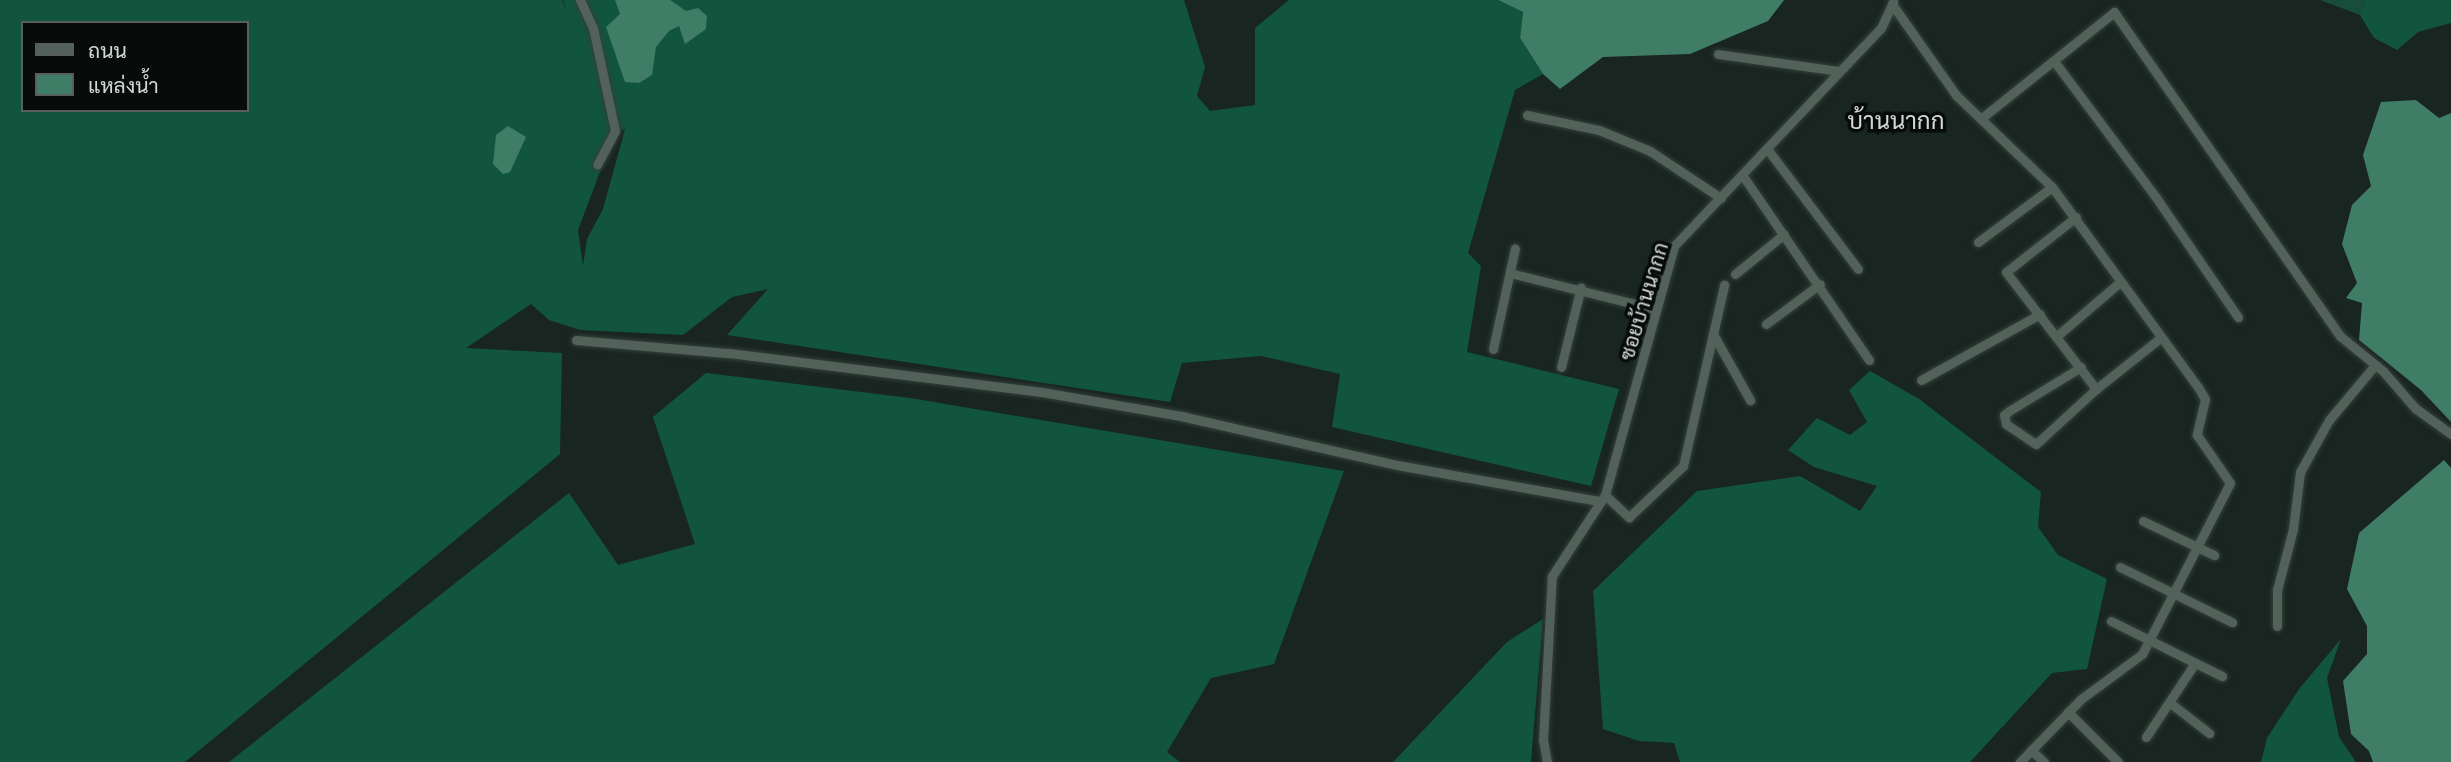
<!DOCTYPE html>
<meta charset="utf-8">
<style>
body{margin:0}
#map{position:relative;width:2451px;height:762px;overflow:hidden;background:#192520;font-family:Lato,Sarabun,sans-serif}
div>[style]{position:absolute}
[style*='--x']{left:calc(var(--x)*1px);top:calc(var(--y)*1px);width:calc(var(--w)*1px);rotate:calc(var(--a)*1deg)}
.green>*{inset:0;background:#184d3b}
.forest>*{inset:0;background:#11553f}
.water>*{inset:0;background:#3f7d66}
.roads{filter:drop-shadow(0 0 2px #353f3a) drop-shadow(0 0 2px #353f3a)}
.minor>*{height:9px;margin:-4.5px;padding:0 4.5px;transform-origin:4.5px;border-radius:4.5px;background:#53615b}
span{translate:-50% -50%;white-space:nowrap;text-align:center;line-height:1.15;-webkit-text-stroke:7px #070c0a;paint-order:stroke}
.street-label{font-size:21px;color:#d1d9d6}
.quarter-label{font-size:24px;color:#d1d9d6}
.legend{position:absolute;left:21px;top:21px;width:228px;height:91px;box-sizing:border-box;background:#070c0a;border:2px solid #585e5c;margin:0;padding:9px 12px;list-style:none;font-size:21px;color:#d1d9d6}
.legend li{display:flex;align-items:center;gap:14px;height:35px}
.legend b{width:35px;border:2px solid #585e5c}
</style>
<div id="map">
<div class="green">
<i style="clip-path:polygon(2320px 0,2365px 0,2360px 15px)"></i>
</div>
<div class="forest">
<i style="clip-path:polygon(evenodd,0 0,562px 0,567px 12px,563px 0,1184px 0,1205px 67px,1197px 96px,1210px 111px,1255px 105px,1255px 28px,1289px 0,1498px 0,1523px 12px,1520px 38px,1543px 74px,1515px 90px,1468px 253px,1481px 266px,1467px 352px,1619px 389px,1591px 486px,1332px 427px,1340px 374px,1261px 356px,1182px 363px,1170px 402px,727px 335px,768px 289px,732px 297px,683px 335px,580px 330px,549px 320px,531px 304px,466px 348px,562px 353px,560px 454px,185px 762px,0 762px,0 0,23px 23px,247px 23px,247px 110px,23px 110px,23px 23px,0 0,625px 129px,603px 209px,587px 239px,583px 266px,578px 230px,615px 132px,625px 129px)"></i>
<i style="clip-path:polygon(2365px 0,2451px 0,2451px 23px,2418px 32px,2397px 50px,2374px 38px,2360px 15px)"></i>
<i style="clip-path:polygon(1870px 371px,1919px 399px,2041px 492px,2038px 527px,2058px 555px,2107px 579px,2087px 669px,2052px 673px,1970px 762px,1680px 762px,1674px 743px,1639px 741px,1603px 729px,1593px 591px,1697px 491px,1800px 476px,1860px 511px,1877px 486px,1814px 467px,1788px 450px,1817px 418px,1850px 435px,1867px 422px,1849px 390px)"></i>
<i style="clip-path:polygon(706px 373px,910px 398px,1344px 471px,1274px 664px,1211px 678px,1167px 752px,1180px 762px,229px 762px,569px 493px,618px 565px,695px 544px,653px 417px)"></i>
<i style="clip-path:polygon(1543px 619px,1531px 762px,1393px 762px,1507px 642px)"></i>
<i style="clip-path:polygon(2341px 639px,2327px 678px,2339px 737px,2356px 762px,2261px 762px,2267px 738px,2299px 689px)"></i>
</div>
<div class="water">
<i style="clip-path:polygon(615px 0,670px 0,686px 11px,698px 8px,707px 16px,706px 29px,685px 44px,679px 26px,669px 31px,656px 47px,652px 75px,639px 83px,625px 82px,606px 27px,620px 14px)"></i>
<i style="clip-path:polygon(1498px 0,1784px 0,1768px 21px,1690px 54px,1603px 57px,1560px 89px,1543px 74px,1520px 38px,1523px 12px)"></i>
<i style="clip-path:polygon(2416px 100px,2439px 118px,2451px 113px,2451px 422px,2421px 390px,2359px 340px,2362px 303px,2346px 298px,2357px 283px,2342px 244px,2352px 205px,2371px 186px,2363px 155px,2381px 102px)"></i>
<i style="clip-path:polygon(508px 126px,526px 137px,510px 172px,503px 174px,493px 164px,496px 135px)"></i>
<i style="clip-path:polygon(2444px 460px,2451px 468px,2451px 762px,2373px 762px,2369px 751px,2351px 734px,2343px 681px,2367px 654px,2367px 626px,2347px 589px,2359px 533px)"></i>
</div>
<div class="roads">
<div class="minor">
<i style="--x:580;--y:0;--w:31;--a:65"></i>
<i style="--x:593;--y:28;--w:105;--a:77.9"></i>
<i style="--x:615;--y:131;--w:38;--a:118"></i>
<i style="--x:1892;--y:4;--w:111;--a:54.9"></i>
<i style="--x:1956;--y:95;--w:133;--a:43.8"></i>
<i style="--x:2052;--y:187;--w:248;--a:53.9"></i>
<i style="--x:2198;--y:387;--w:14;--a:60"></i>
<i style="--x:2205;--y:399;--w:37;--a:103"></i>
<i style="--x:2197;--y:435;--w:58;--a:55.5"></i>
<i style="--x:2230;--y:483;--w:192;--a:117.2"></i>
<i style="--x:2142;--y:654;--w:76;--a:143.6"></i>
<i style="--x:2081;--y:699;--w:88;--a:134.1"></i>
<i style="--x:1718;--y:54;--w:122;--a:8"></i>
<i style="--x:2054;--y:61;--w:169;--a:53.2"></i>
<i style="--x:2155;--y:196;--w:147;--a:55.6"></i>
<i style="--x:1527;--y:115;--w:74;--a:11.8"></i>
<i style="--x:1599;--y:130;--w:55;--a:22.4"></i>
<i style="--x:1650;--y:151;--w:85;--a:33.5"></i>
<i style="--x:1983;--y:117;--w:168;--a:-38.7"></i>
<i style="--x:2114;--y:12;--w:395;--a:55.1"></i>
<i style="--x:2340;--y:336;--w:55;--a:39.1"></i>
<i style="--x:2383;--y:371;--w:49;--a:49.1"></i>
<i style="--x:2415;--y:408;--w:44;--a:35.8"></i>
<i style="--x:1768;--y:150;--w:149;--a:52.9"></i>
<i style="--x:1743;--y:176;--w:223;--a:55.6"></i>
<i style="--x:2076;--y:217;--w:89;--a:141.8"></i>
<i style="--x:2006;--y:272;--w:148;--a:52.4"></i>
<i style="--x:2096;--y:389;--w:80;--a:-38.4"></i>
<i style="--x:1978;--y:242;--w:92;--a:-36.6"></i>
<i style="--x:1510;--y:273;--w:150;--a:13.9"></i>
<i style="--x:1735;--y:274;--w:63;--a:-39.2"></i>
<i style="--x:1766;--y:324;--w:67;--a:-36.5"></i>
<i style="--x:1713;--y:334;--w:76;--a:60.7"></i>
<i style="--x:2058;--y:335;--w:82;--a:-40.5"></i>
<i style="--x:576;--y:340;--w:154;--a:4.9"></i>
<i style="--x:729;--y:353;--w:315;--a:7.1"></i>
<i style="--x:1042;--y:392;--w:141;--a:9.8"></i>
<i style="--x:1181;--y:416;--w:221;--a:12.8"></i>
<i style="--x:1397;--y:465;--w:205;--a:10.1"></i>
<i style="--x:1493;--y:349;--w:103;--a:-77.7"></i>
<i style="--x:1561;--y:367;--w:82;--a:-76"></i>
<i style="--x:2081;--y:367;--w:84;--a:148.6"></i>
<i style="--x:2009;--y:411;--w:6;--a:141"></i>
<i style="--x:2004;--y:415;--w:9;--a:77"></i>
<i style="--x:2006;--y:424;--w:36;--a:34"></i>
<i style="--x:2036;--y:444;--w:81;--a:-42.5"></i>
<i style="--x:1921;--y:380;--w:136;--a:-29"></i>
<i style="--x:1605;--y:495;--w:33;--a:43"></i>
<i style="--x:1629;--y:517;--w:74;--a:-43.4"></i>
<i style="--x:1683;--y:466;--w:186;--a:-77.2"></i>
<i style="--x:2143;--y:521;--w:79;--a:25.6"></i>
<i style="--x:2120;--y:567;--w:125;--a:26.2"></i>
<i style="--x:2111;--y:621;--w:124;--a:26.4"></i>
<i style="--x:2277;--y:626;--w:36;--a:-90"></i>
<i style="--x:2277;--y:590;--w:63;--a:-75.3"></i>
<i style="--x:2293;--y:529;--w:57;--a:-83"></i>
<i style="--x:2300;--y:472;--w:60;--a:-60.9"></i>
<i style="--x:2329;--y:420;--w:72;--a:-50.1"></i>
<i style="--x:2169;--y:702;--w:51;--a:37.8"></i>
<i style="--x:2068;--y:712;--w:71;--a:45"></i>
<i style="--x:2146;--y:737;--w:89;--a:-56.5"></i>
<i style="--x:2031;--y:750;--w:18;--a:43"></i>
<i style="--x:1547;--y:762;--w:22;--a:-100"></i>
<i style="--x:1543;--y:740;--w:164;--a:-86.9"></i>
<i style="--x:1552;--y:576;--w:97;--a:-56.8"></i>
<i style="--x:1605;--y:495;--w:258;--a:-74.5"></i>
<i style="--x:1674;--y:246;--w:301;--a:-46.5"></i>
<i style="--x:1881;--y:28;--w:29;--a:-65"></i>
</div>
</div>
<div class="street-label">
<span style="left:1643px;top:301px;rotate:-73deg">ซอยบ้านนากก</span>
</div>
<div class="quarter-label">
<span style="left:1896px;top:120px">บ้านนากก</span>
</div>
<ul class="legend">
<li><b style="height:9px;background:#53615b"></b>ถนน</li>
<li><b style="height:19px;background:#3f7d66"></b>แหล่งน้ำ</li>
</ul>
</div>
